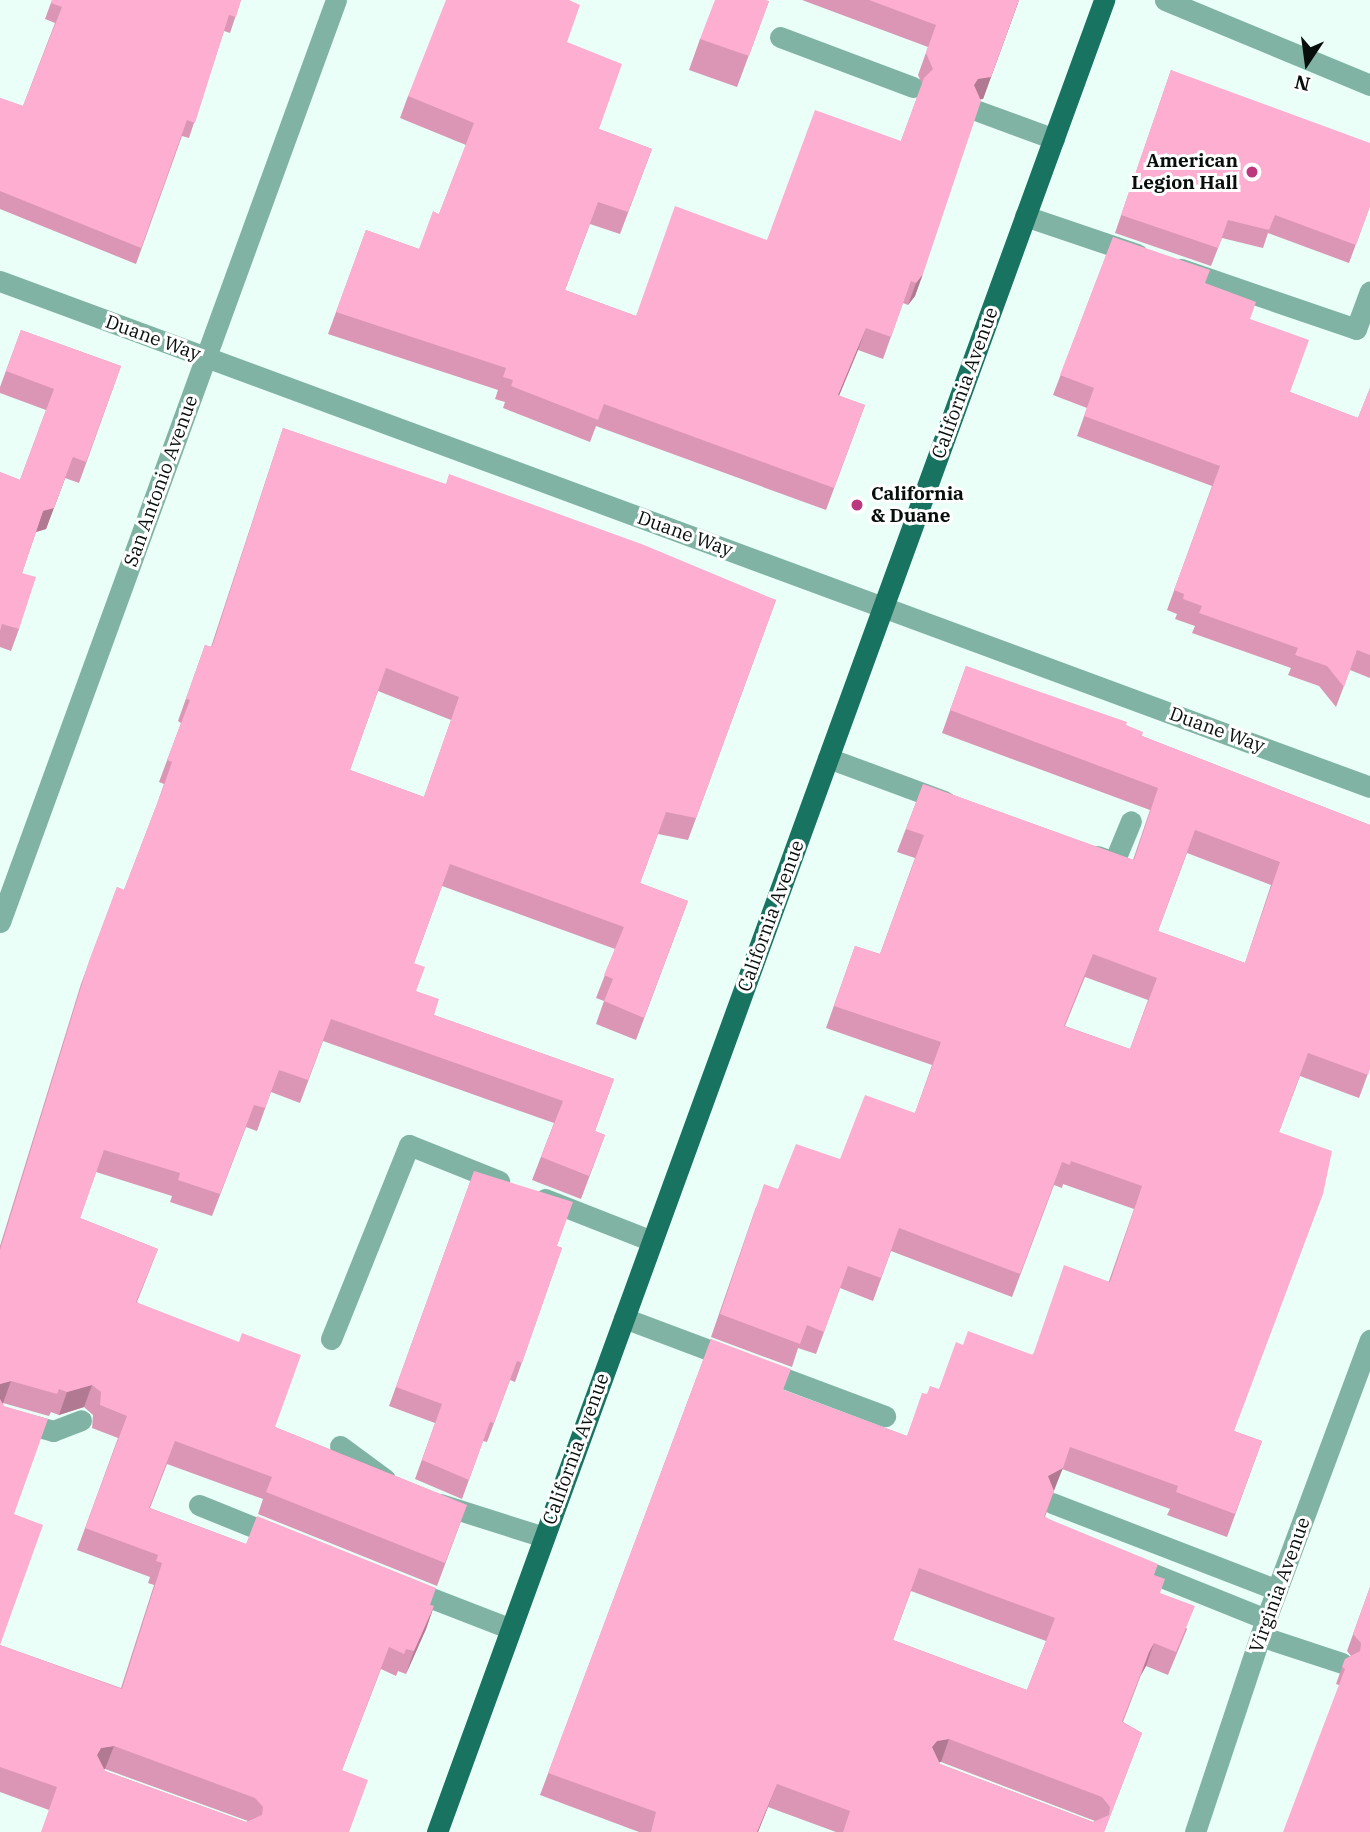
<!DOCTYPE html>
<style>
body{margin:0}
#map{position:relative;width:1370px;height:1832px;overflow:hidden;background:#e9fff8;font-family:"IBM Plex Serif",serif}
div>[style]{position:absolute}
[style*='--x']{left:calc(var(--x)*1px);top:calc(var(--y)*1px);width:calc(var(--w)*1px);rotate:calc(var(--a)*1deg)}
.minor>*{height:21px;margin:-10.5px;padding:0 10.5px;transform-origin:10.5px;border-radius:10.5px;background:#81b3a5}
.major>*{height:21px;margin:-10.5px;padding:0 10.5px;transform-origin:10.5px;border-radius:10.5px;background:#187461}
.wall>*{inset:0;background:#da96b4}
.shaded-wall>*{inset:0;background:#b17a92}
.building>*{inset:0;background:#fdaed1}
.dots>*{width:19px;height:19px;translate:-50% -50%;box-sizing:border-box;border:4px solid #fff;border-radius:50%}
span{translate:-50% -50%;white-space:nowrap;text-align:center;line-height:1.15;-webkit-text-stroke:6px #fff;paint-order:stroke}
.poi-label{font-size:19px;color:#070e0c;font-weight:700}
.right{translate:-100% -50%;text-align:right}
.left{translate:0 -50%;text-align:left}
.street-label{font-size:19px;color:#070e0c}
.north{position:absolute;left:1272px;top:28px;width:70px;height:70px;-webkit-text-stroke:5px #fff;paint-order:stroke;rotate:193deg;font-size:19px;font-weight:700;line-height:28px;text-align:center;color:#070e0c}
.north::after{content:'';display:block;margin:auto;width:24px;height:32px;background:#070e0c;clip-path:polygon(50% 0,100% 100%,50% 72%,0 100%)}
</style>
<div id="map">
<div class="minor">
<i style="--x:1165;--y:0;--w:222;--a:22.5"></i>
<i style="--x:780;--y:37;--w:142;--a:20.6"></i>
<i style="--x:978;--y:111;--w:81;--a:20.2"></i>
<i style="--x:1025;--y:216;--w:118;--a:18.7"></i>
<i style="--x:1181;--y:269;--w:185;--a:18.9"></i>
<i style="--x:1356;--y:329;--w:40;--a:-69.8"></i>
<i style="--x:0;--y:281;--w:1460;--a:20.27"></i>
<i style="--x:828;--y:758;--w:124;--a:20.3"></i>
<i style="--x:1097;--y:856;--w:18;--a:19"></i>
<i style="--x:1114;--y:862;--w:44;--a:-67.5"></i>
<i style="--x:0;--y:922;--w:981;--a:-69.98"></i>
<i style="--x:545;--y:1199;--w:115;--a:21.4"></i>
<i style="--x:624;--y:1318;--w:279;--a:20.6"></i>
<i style="--x:331;--y:1339;--w:209;--a:-68.1"></i>
<i style="--x:409;--y:1145;--w:97;--a:21.8"></i>
<i style="--x:0;--y:1416;--w:55;--a:15.8"></i>
<i style="--x:53;--y:1431;--w:30;--a:-21"></i>
<i style="--x:340;--y:1446;--w:56;--a:36.3"></i>
<i style="--x:1052;--y:1503;--w:241;--a:21.1"></i>
<i style="--x:440;--y:1504;--w:109;--a:17.6"></i>
<i style="--x:199;--y:1505;--w:85;--a:22.1"></i>
<i style="--x:1129;--y:1564;--w:148;--a:21.9"></i>
<i style="--x:408;--y:1589;--w:110;--a:21.2"></i>
<i style="--x:1260;--y:1636;--w:86;--a:18.2"></i>
<i style="--x:1195;--y:1832;--w:225;--a:-71.6"></i>
<i style="--x:1266;--y:1619;--w:298;--a:-69.6"></i>
</div>
<div class="major">
<i style="--x:437;--y:1832;--w:1950;--a:-69.99"></i>
</div>
<div class="wall">
<i style="clip-path:polygon(52px 0,241px 0,230px 33px,224px 31px,189px 138px,182px 136px,136px 264px,0 209px,0 98px,23px 106px,55px 23px,45px 19px)"></i>
<i style="clip-path:polygon(802px 0,1019px 0,983px 99px,980px 99px,915px 296px,908px 305px,903px 303px,883px 359px,858px 350px,839px 396px,865px 405px,826px 510px,596px 426px,590px 442px,503px 408px,505px 402px,495px 399px,498px 390px,328px 334px,366px 230px,419px 249px,439px 214px,466px 145px,400px 118px,408px 96px,567px 42px,599px 129px,652px 149px,620px 234px,590px 224px,565px 290px,636px 316px,767px 240px,901px 141px,922px 84px,918px 75px,928px 47px)"></i>
<i style="clip-path:polygon(769px 1px,737px 87px,689px 70px,700px 39px)"></i>
<i style="clip-path:polygon(1171px 70px,1370px 206px,1349px 263px,1268px 233px,1263px 248px,1222px 238px,1211px 266px,1115px 233px)"></i>
<i style="clip-path:polygon(1113px 237px,1205px 283px,1250px 319px,1290px 392px,1358px 418px,1370px 388px,1370px 678px,1350px 670px,1336px 707px,1319px 686px,1288px 675px,1291px 668px,1192px 633px,1195px 626px,1175px 619px,1177px 614px,1167px 610px,1212px 486px,1077px 436px,1087px 408px,1053px 395px)"></i>
<i style="clip-path:polygon(21px 330px,121px 366px,79px 483px,65px 478px,46px 529px,36px 532px,22px 573px,19px 629px,11px 651px,0 647px,0 472px,20px 480px,46px 410px,0 393px,0 387px)"></i>
<i style="clip-path:polygon(evenodd,283px 428px,776px 600px,688px 840px,658px 834px,640px 883px,688px 901px,636px 1040px,596px 1024px,604px 1001px,596px 998px,615px 949px,442px 886px,414px 963px,416px 991px,434px 1015px,614px 1079px,595px 1131px,605px 1135px,581px 1199px,532px 1180px,554px 1123px,323px 1041px,300px 1103px,271px 1092px,257px 1131px,246px 1127px,212px 1216px,170px 1202px,172px 1196px,96px 1172px,80px 1218px,158px 1249px,137px 1302px,275px 1427px,467px 1505px,437px 1586px,258px 1514px,263px 1499px,167px 1464px,150px 1508px,246px 1544px,434px 1606px,426px 1629px,406px 1674px,398px 1671px,396px 1676px,381px 1669px,342px 1770px,349px 1832px,49px 1810px,0 1792px,0 1246px,81px 984px,117px 887px,124px 890px,157px 804px,164px 784px,159px 782px,181px 723px,178px 721px,205px 645px,211px 647px,283px 428px,378px 691px,451px 720px,424px 797px,350px 770px,378px 691px,283px 428px,3px 1403px,49px 1416px,51px 1412px,59px 1415px,84px 1407px,93px 1415px,92px 1428px,118px 1438px,77px 1550px,150px 1577px,148px 1583px,154px 1585px,121px 1688px,0 1645px,14px 1514px,3px 1403px,283px 428px,104px 1769px,105px 1769px,248px 1821px,246px 1822px,105px 1771px,104px 1769px)"></i>
<i style="clip-path:polygon(evenodd,966px 666px,1126px 725px,1142px 736px,1370px 825px,1370px 1068px,1359px 1098px,1300px 1076px,1279px 1132px,1234px 1431px,1262px 1441px,1227px 1537px,1167px 1515px,1170px 1509px,1062px 1469px,1054px 1491px,1045px 1517px,1154px 1575px,1160px 1593px,1187px 1629px,1168px 1675px,1146px 1666px,1141px 1675px,1123px 1722px,1142px 1733px,1104px 1832px,836px 1832px,768px 1807px,758px 1832px,639px 1832px,540px 1795px,711px 1339px,783px 1390px,907px 1436px,927px 1394px,939px 1389px,963px 1345px,1032px 1355px,1109px 1281px,1134px 1209px,1063px 1184px,1062px 1188px,1054px 1185px,1012px 1297px,891px 1251px,873px 1301px,840px 1288px,816px 1354px,798px 1348px,792px 1367px,711px 1337px,756px 1207px,778px 1189px,840px 1159px,915px 1113px,932px 1065px,826px 1028px,855px 946px,880px 954px,915px 858px,897px 852px,923px 784px,1133px 860px,1150px 810px,942px 733px,966px 666px,1187px 853px,1271px 885px,1245px 963px,1158px 931px,1187px 853px,966px 666px,1085px 977px,1148px 1000px,1130px 1049px,1065px 1026px,1085px 977px,966px 666px,911px 1591px,1046px 1641px,1027px 1690px,893px 1640px,911px 1591px,966px 666px,939px 1762px,941px 1762px,1095px 1821px,1093px 1822px,940px 1764px,939px 1762px)"></i>
<i style="clip-path:polygon(474px 1171px,557px 1246px,562px 1248px,515px 1382px,510px 1380px,487px 1442px,483px 1441px,462px 1499px,415px 1479px,435px 1423px,389px 1406px)"></i>
<i style="clip-path:polygon(1370px 1587px,1370px 1832px,1339px 1685px,1336px 1684px,1345px 1659px,1351px 1656px,1347px 1651px)"></i>
</div>
<div class="shaded-wall">
<i style="clip-path:polygon(1019px 0,983px 99px,970px 101px,974px 85px)"></i>
<i style="clip-path:polygon(923px 274px,915px 296px,908px 305px,916px 283px)"></i>
<i style="clip-path:polygon(866px 328px,858px 350px,830px 417px,838px 395px)"></i>
<i style="clip-path:polygon(73px 457px,46px 529px,36px 532px,43px 511px)"></i>
<i style="clip-path:polygon(11px 1381px,3px 1403px,0 1404px,0 1384px)"></i>
<i style="clip-path:polygon(92px 1385px,84px 1407px,59px 1415px,67px 1392px)"></i>
<i style="clip-path:polygon(1063px 1468px,1054px 1490px,1040px 1499px,1048px 1476px)"></i>
<i style="clip-path:polygon(434px 1606px,426px 1629px,406px 1674px,414px 1651px)"></i>
<i style="clip-path:polygon(1154px 1643px,1146px 1666px,1141px 1675px,1149px 1652px)"></i>
<i style="clip-path:polygon(949px 1739px,941px 1762px,928px 1763px,932px 1747px,937px 1741px)"></i>
<i style="clip-path:polygon(114px 1746px,105px 1769px,93px 1771px,97px 1755px,101px 1748px)"></i>
<i style="clip-path:polygon(777px 1784px,758px 1832px,757px 1832px)"></i>
</div>
<div class="building">
<i style="clip-path:polygon(52px 0,241px 0,236px 17px,229px 15px,195px 123px,187px 120px,141px 248px,0 191px,0 98px,23px 106px,62px 7px,51px 3px)"></i>
<i style="clip-path:polygon(446px 0,569px 0,580px 5px,567px 42px,622px 64px,599px 129px,652px 149px,628px 212px,598px 202px,565px 290px,636px 316px,675px 206px,767px 240px,815px 110px,901px 141px,924px 78px,933px 69px,926px 53px,936px 25px,869px 0,1019px 0,991px 77px,978px 79px,974px 85px,981px 101px,923px 274px,916px 283px,911px 281px,891px 337px,866px 328px,838px 395px,865px 405px,834px 488px,604px 404px,598px 420px,511px 386px,513px 380px,503px 377px,506px 368px,336px 312px,366px 230px,419px 249px,433px 211px,439px 214px,474px 123px,408px 96px)"></i>
<i style="clip-path:polygon(715px 0,766px 0,769px 1px,749px 56px,700px 39px)"></i>
<i style="clip-path:polygon(1171px 70px,1370px 143px,1370px 206px,1356px 245px,1275px 215px,1269px 230px,1228px 220px,1218px 248px,1121px 215px)"></i>
<i style="clip-path:polygon(1113px 237px,1210px 270px,1205px 283px,1256px 302px,1250px 319px,1309px 340px,1290px 392px,1358px 418px,1370px 388px,1370px 655px,1357px 650px,1344px 687px,1327px 666px,1295px 655px,1298px 648px,1199px 613px,1202px 606px,1183px 599px,1184px 594px,1174px 590px,1220px 466px,1084px 416px,1094px 388px,1060px 375px)"></i>
<i style="clip-path:polygon(21px 330px,121px 366px,86px 462px,73px 457px,54px 508px,43px 511px,22px 573px,36px 577px,19px 629px,2px 624px,0 631px,0 472px,20px 480px,54px 389px,6px 371px)"></i>
<i style="clip-path:polygon(evenodd,283px 428px,446px 484px,449px 474px,644px 545px,776px 600px,696px 818px,666px 812px,640px 883px,688px 901px,644px 1018px,604px 1001px,613px 979px,604px 975px,624px 927px,450px 864px,414px 963px,425px 967px,416px 991px,439px 999px,434px 1015px,614px 1079px,595px 1131px,605px 1135px,589px 1176px,541px 1157px,563px 1101px,331px 1019px,308px 1080px,279px 1070px,265px 1108px,254px 1105px,220px 1194px,178px 1180px,180px 1173px,104px 1150px,80px 1218px,158px 1249px,136px 1302px,239px 1342px,242px 1333px,301px 1355px,275px 1427px,467px 1505px,445px 1563px,266px 1492px,272px 1477px,175px 1441px,149px 1508px,246px 1544px,257px 1516px,436px 1588px,430px 1605px,434px 1606px,414px 1651px,406px 1649px,404px 1654px,389px 1647px,342px 1770px,368px 1780px,349px 1832px,41px 1832px,57px 1787px,0 1767px,0 1399px,4px 1406px,48px 1419px,14px 1514px,43px 1525px,0 1645px,122px 1689px,162px 1563px,156px 1561px,158px 1555px,85px 1528px,127px 1416px,100px 1405px,101px 1392px,92px 1385px,67px 1392px,59px 1389px,57px 1394px,11px 1381px,0 1384px,0 1250px,89px 961px,117px 887px,124px 890px,162px 791px,172px 762px,167px 760px,190px 700px,186px 699px,205px 645px,212px 647px,283px 428px,386px 668px,459px 697px,424px 797px,350px 770px,386px 668px,283px 428px,114px 1746px,255px 1798px,263px 1807px,262px 1815px,246px 1822px,105px 1771px,97px 1755px,101px 1748px,114px 1746px)"></i>
<i style="clip-path:polygon(evenodd,966px 666px,1127px 722px,1126px 725px,1143px 732px,1142px 736px,1370px 825px,1370px 1068px,1368px 1075px,1308px 1053px,1279px 1132px,1332px 1151px,1323px 1194px,1234px 1431px,1262px 1441px,1235px 1514px,1176px 1492px,1178px 1486px,1070px 1447px,1063px 1468px,1048px 1476px,1054px 1491px,1044px 1517px,1158px 1564px,1154px 1575px,1165px 1579px,1160px 1593px,1195px 1606px,1176px 1652px,1154px 1643px,1149px 1652px,1122px 1722px,1142px 1733px,1104px 1832px,843px 1832px,850px 1811px,777px 1784px,757px 1832px,651px 1832px,656px 1812px,548px 1773px,711px 1339px,791px 1369px,783px 1390px,907px 1436px,922px 1393px,927px 1394px,930px 1386px,939px 1389px,956px 1342px,963px 1345px,968px 1331px,1033px 1355px,1064px 1265px,1110px 1282px,1142px 1186px,1071px 1161px,1070px 1165px,1062px 1162px,1020px 1274px,899px 1228px,881px 1278px,848px 1266px,824px 1332px,807px 1325px,800px 1344px,720px 1314px,764px 1184px,778px 1189px,796px 1144px,840px 1159px,865px 1095px,915px 1113px,941px 1042px,834px 1006px,855px 946px,880px 954px,924px 835px,906px 829px,923px 784px,1134px 860px,1158px 788px,950px 710px,966px 666px,1195px 830px,1280px 862px,1245px 963px,1158px 931px,1195px 830px,966px 666px,1093px 954px,1157px 978px,1130px 1049px,1064px 1026px,1093px 954px,966px 666px,919px 1568px,1055px 1618px,1027px 1690px,893px 1640px,919px 1568px,966px 666px,949px 1739px,1102px 1797px,1110px 1807px,1109px 1815px,1093px 1822px,940px 1764px,932px 1747px,937px 1741px,949px 1739px)"></i>
<i style="clip-path:polygon(474px 1171px,573px 1202px,557px 1246px,562px 1248px,522px 1363px,517px 1361px,494px 1423px,490px 1422px,469px 1480px,422px 1460px,442px 1404px,396px 1387px)"></i>
<i style="clip-path:polygon(1370px 1587px,1370px 1832px,1283px 1832px,1345px 1669px,1342px 1667px,1345px 1659px,1360px 1651px,1361px 1643px,1353px 1634px)"></i>
</div>
<div class="dots">
<i style="left:1252px;top:172px;background:#bb387f"></i>
<i style="left:857px;top:505px;background:#bb387f"></i>
</div>
<div class="poi-label">
<span class="right" style="left:1238px;top:172px">American<br>Legion Hall</span>
<span class="left" style="left:871px;top:505px">California<br>&amp; Duane</span>
</div>
<div class="street-label">
<span style="left:153px;top:338px;rotate:20deg">Duane Way</span>
<span style="left:965px;top:383px;rotate:-70deg">California Avenue</span>
<span style="left:161px;top:481px;rotate:-70deg">San Antonio Avenue</span>
<span style="left:685px;top:534px;rotate:20deg">Duane Way</span>
<span style="left:1217px;top:730px;rotate:20deg">Duane Way</span>
<span style="left:771px;top:916px;rotate:-70deg">California Avenue</span>
<span style="left:576px;top:1449px;rotate:-70deg">California Avenue</span>
<span style="left:1280px;top:1585px;rotate:-70deg">Virginia Avenue</span>
</div>
<div class="north">N</div>
</div>
